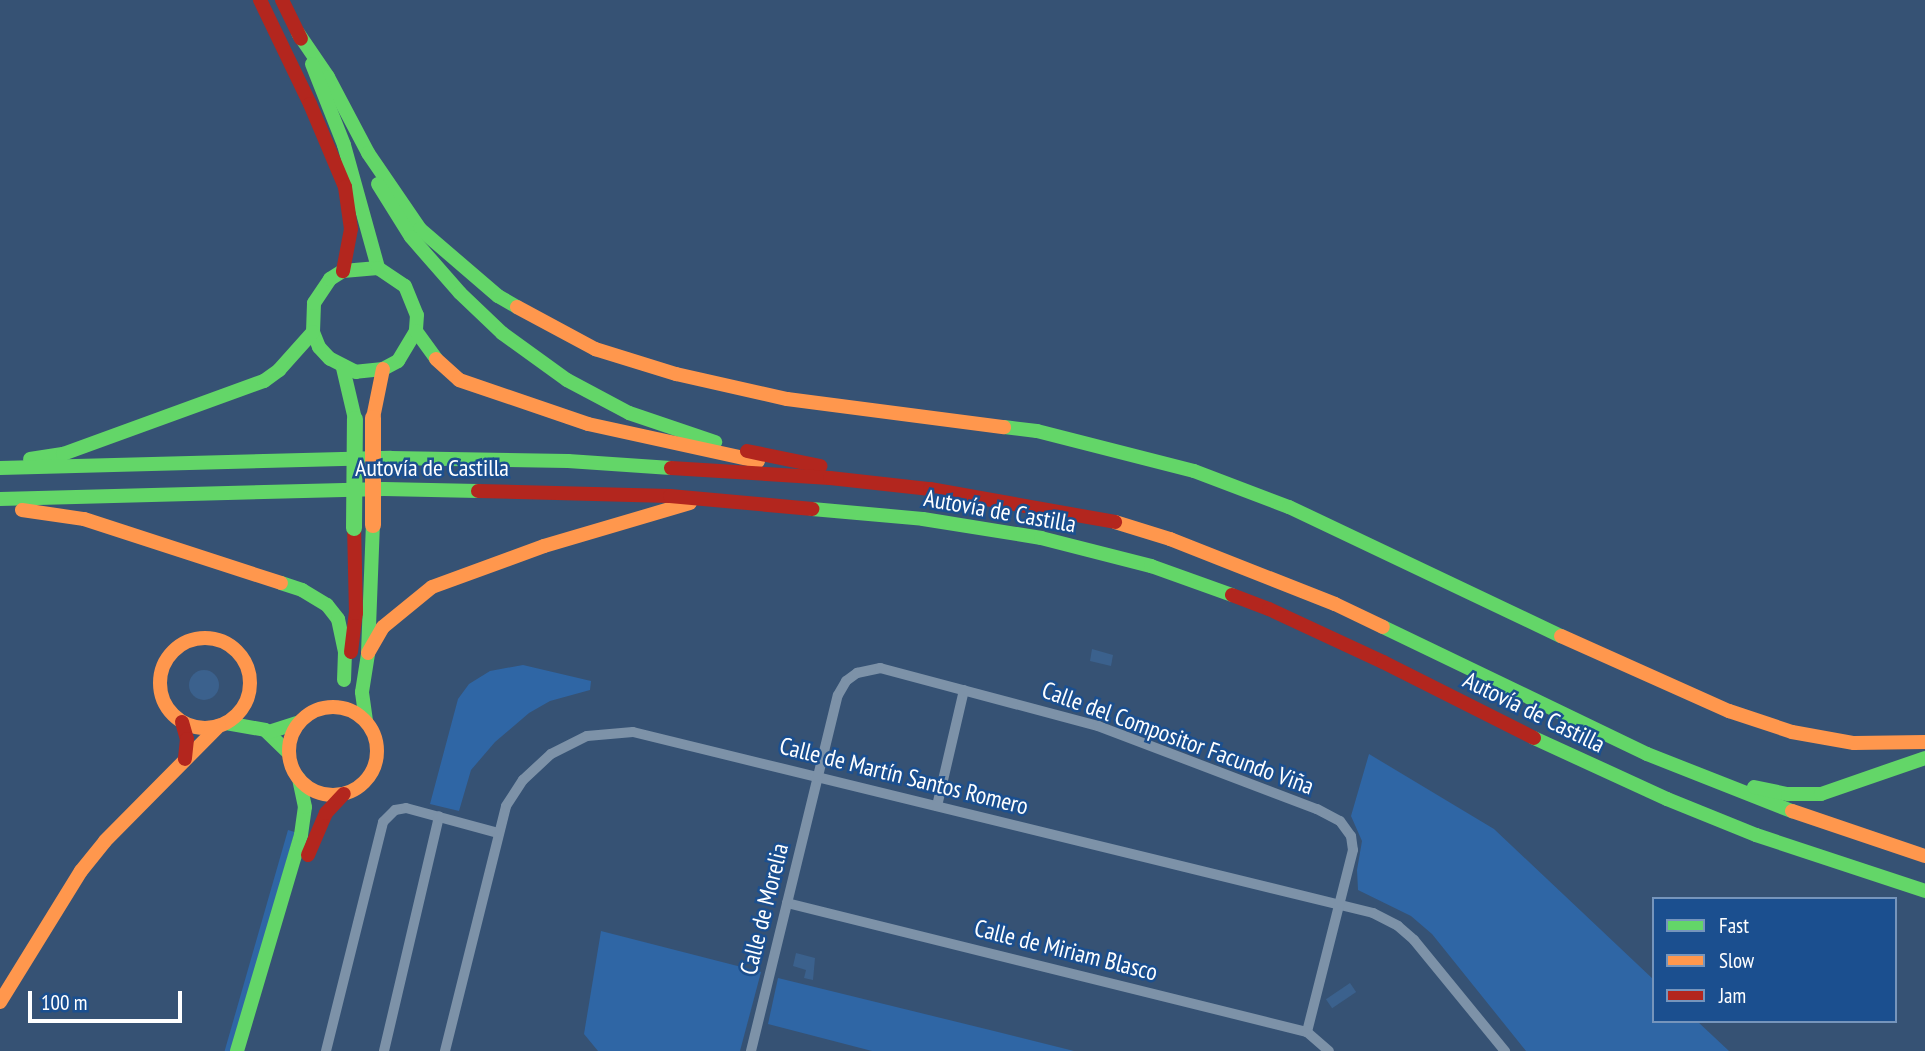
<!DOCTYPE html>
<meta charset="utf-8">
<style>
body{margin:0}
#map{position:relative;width:1925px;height:1051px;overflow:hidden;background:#365274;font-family:"PT Sans Narrow",sans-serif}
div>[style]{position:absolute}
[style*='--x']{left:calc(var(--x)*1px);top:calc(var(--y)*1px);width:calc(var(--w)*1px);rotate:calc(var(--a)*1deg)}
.green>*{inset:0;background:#2f66a5;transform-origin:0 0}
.water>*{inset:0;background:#3b618d;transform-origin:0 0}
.round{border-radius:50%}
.street>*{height:10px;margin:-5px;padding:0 5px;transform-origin:5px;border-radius:5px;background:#7d92a8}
.fast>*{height:14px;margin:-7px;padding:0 7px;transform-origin:7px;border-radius:7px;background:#63d668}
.slow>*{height:14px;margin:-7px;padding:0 7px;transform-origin:7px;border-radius:7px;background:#ff974d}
.slow>.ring{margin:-7px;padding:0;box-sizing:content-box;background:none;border:14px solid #ff974d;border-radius:50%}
.jam>*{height:14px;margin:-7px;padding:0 7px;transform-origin:7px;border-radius:7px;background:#b3261e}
.fast-bridge>*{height:16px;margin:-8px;padding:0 8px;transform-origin:8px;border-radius:8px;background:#63d668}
.slow-bridge>*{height:16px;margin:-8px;padding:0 8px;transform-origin:8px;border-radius:8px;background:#ff974d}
span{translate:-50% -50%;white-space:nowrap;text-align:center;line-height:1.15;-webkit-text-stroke:5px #1b4f8f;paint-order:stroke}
.street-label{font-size:24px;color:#fff}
.legend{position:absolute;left:1652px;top:897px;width:245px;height:126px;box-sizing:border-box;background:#1b4f8f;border:2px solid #7695bc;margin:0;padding:9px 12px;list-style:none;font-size:21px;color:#fff}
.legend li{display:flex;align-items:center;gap:14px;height:35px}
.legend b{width:35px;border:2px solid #7695bc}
.scale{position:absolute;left:28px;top:991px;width:154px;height:32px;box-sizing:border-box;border:4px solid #fff;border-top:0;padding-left:9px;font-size:21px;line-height:24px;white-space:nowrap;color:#fff;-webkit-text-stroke:5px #1b4f8f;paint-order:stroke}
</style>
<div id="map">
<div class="green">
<i style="clip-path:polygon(523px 665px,591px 681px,590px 690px,550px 701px,529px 713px,495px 742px,471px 770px,459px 811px,430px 804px,458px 699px,469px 684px,490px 671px)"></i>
<i style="clip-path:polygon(1369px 754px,1494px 829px,1654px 980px,1654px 1021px,1697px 1021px,1729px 1051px,1526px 1051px,1432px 934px,1411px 916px,1358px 890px,1357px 870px,1362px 841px,1351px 816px)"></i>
<i style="left:288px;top:830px;width:7px;height:231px;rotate:16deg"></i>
<i style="clip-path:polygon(601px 931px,761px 972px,740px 1051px,598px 1051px,584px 1034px)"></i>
<i style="clip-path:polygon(778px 978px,994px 1031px,1074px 1051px,872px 1051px,768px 1024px)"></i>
</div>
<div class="water">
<i style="clip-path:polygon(1092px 649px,1113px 655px,1111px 666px,1090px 661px)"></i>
<i class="round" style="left:189px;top:670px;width:30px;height:30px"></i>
<i style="clip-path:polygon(796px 953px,815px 958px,813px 980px,804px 978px,806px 970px,793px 966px)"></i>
<i style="left:1350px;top:983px;width:11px;height:29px;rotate:56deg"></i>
</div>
<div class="street">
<i style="--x:937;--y:806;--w:119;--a:-76.9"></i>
<i style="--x:787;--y:903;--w:536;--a:13.93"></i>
<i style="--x:1307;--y:1032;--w:29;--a:41"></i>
<i style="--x:326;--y:1051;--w:236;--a:-76"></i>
<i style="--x:383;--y:822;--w:17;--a:-45"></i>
<i style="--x:395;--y:810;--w:11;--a:-10"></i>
<i style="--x:406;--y:808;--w:95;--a:15.2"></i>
<i style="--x:384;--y:1051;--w:241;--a:-76.8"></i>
<i style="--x:445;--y:1051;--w:252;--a:-76"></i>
<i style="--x:506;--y:806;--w:31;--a:-57"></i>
<i style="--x:523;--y:780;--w:38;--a:-43"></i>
<i style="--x:551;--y:754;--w:40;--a:-26.6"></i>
<i style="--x:587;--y:736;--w:46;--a:-5"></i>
<i style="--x:633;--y:732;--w:762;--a:13.74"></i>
<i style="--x:1373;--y:913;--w:28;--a:27"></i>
<i style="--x:1398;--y:926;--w:21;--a:41"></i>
<i style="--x:1414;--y:940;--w:144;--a:50.7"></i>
<i style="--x:751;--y:1051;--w:366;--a:-76.3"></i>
<i style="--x:838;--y:695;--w:16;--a:-60"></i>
<i style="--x:846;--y:681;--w:14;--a:-36"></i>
<i style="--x:857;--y:673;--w:24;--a:-12"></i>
<i style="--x:880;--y:668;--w:226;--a:14.9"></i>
<i style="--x:1098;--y:726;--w:234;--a:20.8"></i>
<i style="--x:1317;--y:809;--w:26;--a:28"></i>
<i style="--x:1340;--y:821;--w:19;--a:54"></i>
<i style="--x:1351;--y:836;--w:14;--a:82"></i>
<i style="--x:1353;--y:850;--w:188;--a:104.2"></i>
</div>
<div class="fast">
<i style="--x:298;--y:33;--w:53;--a:55.7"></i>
<i style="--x:328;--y:77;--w:86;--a:62.2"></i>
<i style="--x:368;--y:153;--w:92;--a:55.6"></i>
<i style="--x:420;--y:229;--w:103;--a:40.7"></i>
<i style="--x:498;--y:296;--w:22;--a:30"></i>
<i style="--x:312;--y:64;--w:87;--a:68.4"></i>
<i style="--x:344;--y:145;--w:128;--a:74.5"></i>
<i style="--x:378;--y:184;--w:62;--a:58.1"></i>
<i style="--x:411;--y:237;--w:74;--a:48.8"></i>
<i style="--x:460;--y:293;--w:58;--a:43.6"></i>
<i style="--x:502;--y:333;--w:80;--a:35.9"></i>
<i style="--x:567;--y:380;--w:70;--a:28"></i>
<i style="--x:629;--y:413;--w:91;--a:18.6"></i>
<i style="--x:416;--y:331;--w:35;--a:121"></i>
<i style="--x:398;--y:361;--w:17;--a:152"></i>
<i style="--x:383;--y:369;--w:27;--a:174"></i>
<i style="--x:356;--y:372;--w:29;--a:-153"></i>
<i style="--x:330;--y:359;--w:16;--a:-133"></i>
<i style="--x:319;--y:347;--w:16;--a:-112"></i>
<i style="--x:313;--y:332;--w:29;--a:-88"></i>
<i style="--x:314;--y:303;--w:29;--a:-56"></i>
<i style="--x:330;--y:279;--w:15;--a:-32"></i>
<i style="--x:343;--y:271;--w:35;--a:-5"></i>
<i style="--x:378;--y:268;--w:32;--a:34"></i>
<i style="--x:405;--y:286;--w:31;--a:68"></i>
<i style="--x:417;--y:315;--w:16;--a:94"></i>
<i style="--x:416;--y:331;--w:34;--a:54"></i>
<i style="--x:343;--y:368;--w:52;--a:76.8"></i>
<i style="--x:1004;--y:427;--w:33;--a:7"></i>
<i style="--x:1037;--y:431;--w:162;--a:14.3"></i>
<i style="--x:1194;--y:471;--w:102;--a:20.8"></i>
<i style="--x:1289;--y:507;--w:301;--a:25.4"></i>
<i style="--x:30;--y:459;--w:33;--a:-9"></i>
<i style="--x:63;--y:454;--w:214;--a:-20"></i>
<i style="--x:264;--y:381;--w:19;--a:-36"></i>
<i style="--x:279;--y:370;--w:51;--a:-48.2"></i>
<i style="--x:0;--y:468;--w:391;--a:-1.5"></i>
<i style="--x:391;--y:458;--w:177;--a:1"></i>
<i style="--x:568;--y:461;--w:103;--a:3.9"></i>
<i style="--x:0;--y:499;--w:384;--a:-1.5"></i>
<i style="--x:384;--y:489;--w:94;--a:1.2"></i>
<i style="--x:812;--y:509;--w:111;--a:5.1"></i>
<i style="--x:923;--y:519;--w:120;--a:9.1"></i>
<i style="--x:1041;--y:538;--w:114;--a:14.3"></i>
<i style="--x:1151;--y:566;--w:86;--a:19.7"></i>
<i style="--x:281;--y:583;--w:22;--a:18"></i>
<i style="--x:302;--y:590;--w:29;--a:31"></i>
<i style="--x:327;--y:605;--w:18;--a:52"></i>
<i style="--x:338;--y:619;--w:34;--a:78"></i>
<i style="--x:345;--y:652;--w:28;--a:92"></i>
<i style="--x:1383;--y:627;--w:293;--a:25.7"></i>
<i style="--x:1647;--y:754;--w:156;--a:21.5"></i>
<i style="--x:366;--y:721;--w:29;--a:-98"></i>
<i style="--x:362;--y:692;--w:39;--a:-81"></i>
<i style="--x:368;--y:653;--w:128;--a:-87.8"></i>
<i style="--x:226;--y:723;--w:40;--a:10"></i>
<i style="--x:265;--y:730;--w:33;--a:44"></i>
<i style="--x:269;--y:732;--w:32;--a:-18"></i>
<i style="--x:1534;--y:738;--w:146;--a:24.6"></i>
<i style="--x:1667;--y:799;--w:96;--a:22"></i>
<i style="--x:1756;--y:835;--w:178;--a:18.3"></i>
<i style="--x:1754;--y:787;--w:35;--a:12"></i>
<i style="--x:1788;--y:794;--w:33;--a:0"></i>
<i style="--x:1821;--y:794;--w:110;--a:-19.1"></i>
<i style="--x:237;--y:1051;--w:225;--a:-73.5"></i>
<i style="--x:301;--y:835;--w:28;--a:-82"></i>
<i style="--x:305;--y:807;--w:29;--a:-102"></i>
</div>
<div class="slow">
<i style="--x:517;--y:307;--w:89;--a:28.3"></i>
<i style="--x:595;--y:349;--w:85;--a:17.2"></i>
<i style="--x:676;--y:374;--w:114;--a:12.7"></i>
<i style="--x:787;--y:399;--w:219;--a:7.4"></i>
<i style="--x:436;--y:359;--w:31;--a:42"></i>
<i style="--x:459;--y:380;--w:136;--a:18.8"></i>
<i style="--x:588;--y:424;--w:174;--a:12.3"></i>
<i style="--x:373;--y:418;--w:50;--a:-78.5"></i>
<i style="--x:22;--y:510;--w:63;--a:8.3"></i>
<i style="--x:84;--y:519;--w:207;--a:18"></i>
<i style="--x:1115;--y:522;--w:58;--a:17.2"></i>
<i style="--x:1170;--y:539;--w:177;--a:21.5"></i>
<i style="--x:1335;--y:604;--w:53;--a:25.6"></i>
<i style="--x:1561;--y:636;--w:184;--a:24.1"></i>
<i style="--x:1729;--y:711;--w:66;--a:18.4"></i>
<i style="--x:1792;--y:732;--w:63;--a:10.1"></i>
<i style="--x:1854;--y:743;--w:71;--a:-0.8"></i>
<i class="ring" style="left:160px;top:638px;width:76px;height:76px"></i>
<i style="--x:368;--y:653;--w:30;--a:-60"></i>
<i style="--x:383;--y:627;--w:63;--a:-39.2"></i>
<i style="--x:432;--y:587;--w:119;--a:-20.1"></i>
<i style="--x:544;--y:546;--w:152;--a:-16.4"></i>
<i class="ring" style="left:289px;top:707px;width:74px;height:74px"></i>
<i style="--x:1792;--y:811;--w:140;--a:18.7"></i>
<i style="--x:0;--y:1002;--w:154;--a:-58.3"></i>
<i style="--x:81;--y:871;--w:38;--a:-51"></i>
<i style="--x:105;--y:841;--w:162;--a:-45.3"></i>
</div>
<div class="jam">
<i style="--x:260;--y:0;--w:115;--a:64.3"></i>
<i style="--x:310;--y:104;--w:90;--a:67.1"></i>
<i style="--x:345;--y:187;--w:42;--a:81.9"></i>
<i style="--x:351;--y:229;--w:43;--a:100.8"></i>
<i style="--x:282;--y:0;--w:43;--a:64"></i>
<i style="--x:747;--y:451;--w:75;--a:11.6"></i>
<i style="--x:671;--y:468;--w:159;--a:3.6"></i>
<i style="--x:830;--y:478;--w:101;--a:6.3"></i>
<i style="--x:930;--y:489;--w:188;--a:10.1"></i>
<i style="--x:478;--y:491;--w:192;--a:1.5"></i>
<i style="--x:670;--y:496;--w:143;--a:5.2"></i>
<i style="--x:1232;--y:595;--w:40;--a:21"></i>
<i style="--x:1269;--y:609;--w:126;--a:24.9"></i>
<i style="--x:1383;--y:662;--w:169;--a:26.7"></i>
<i style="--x:351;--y:652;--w:39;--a:-83"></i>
<i style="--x:356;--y:613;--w:85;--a:-91.3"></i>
<i style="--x:182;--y:722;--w:18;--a:74"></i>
<i style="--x:187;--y:739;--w:20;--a:96"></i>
<i style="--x:308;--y:855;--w:46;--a:-66.8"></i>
<i style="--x:326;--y:813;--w:26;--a:-47"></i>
</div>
<div class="fast-bridge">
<i style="--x:354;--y:528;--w:109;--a:-89.5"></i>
</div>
<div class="slow-bridge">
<i style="--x:373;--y:418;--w:107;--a:90"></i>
</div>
<div class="street-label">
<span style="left:432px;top:468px">Autovía de Castilla</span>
<span style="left:1000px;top:511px;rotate:10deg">Autovía de Castilla</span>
<span style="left:1534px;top:712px;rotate:26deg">Autovía de Castilla</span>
<span style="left:1178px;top:738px;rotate:20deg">Calle del Compositor Facundo Viña</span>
<span style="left:904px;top:776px;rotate:14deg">Calle de Martín Santos Romero</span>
<span style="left:764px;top:909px;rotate:-76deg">Calle de Morelia</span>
<span style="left:1066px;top:950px;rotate:14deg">Calle de Miriam Blasco</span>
</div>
<ul class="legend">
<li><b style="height:9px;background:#63d668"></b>Fast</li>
<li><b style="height:9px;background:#ff974d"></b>Slow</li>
<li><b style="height:9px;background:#b3261e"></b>Jam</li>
</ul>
<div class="scale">100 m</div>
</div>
